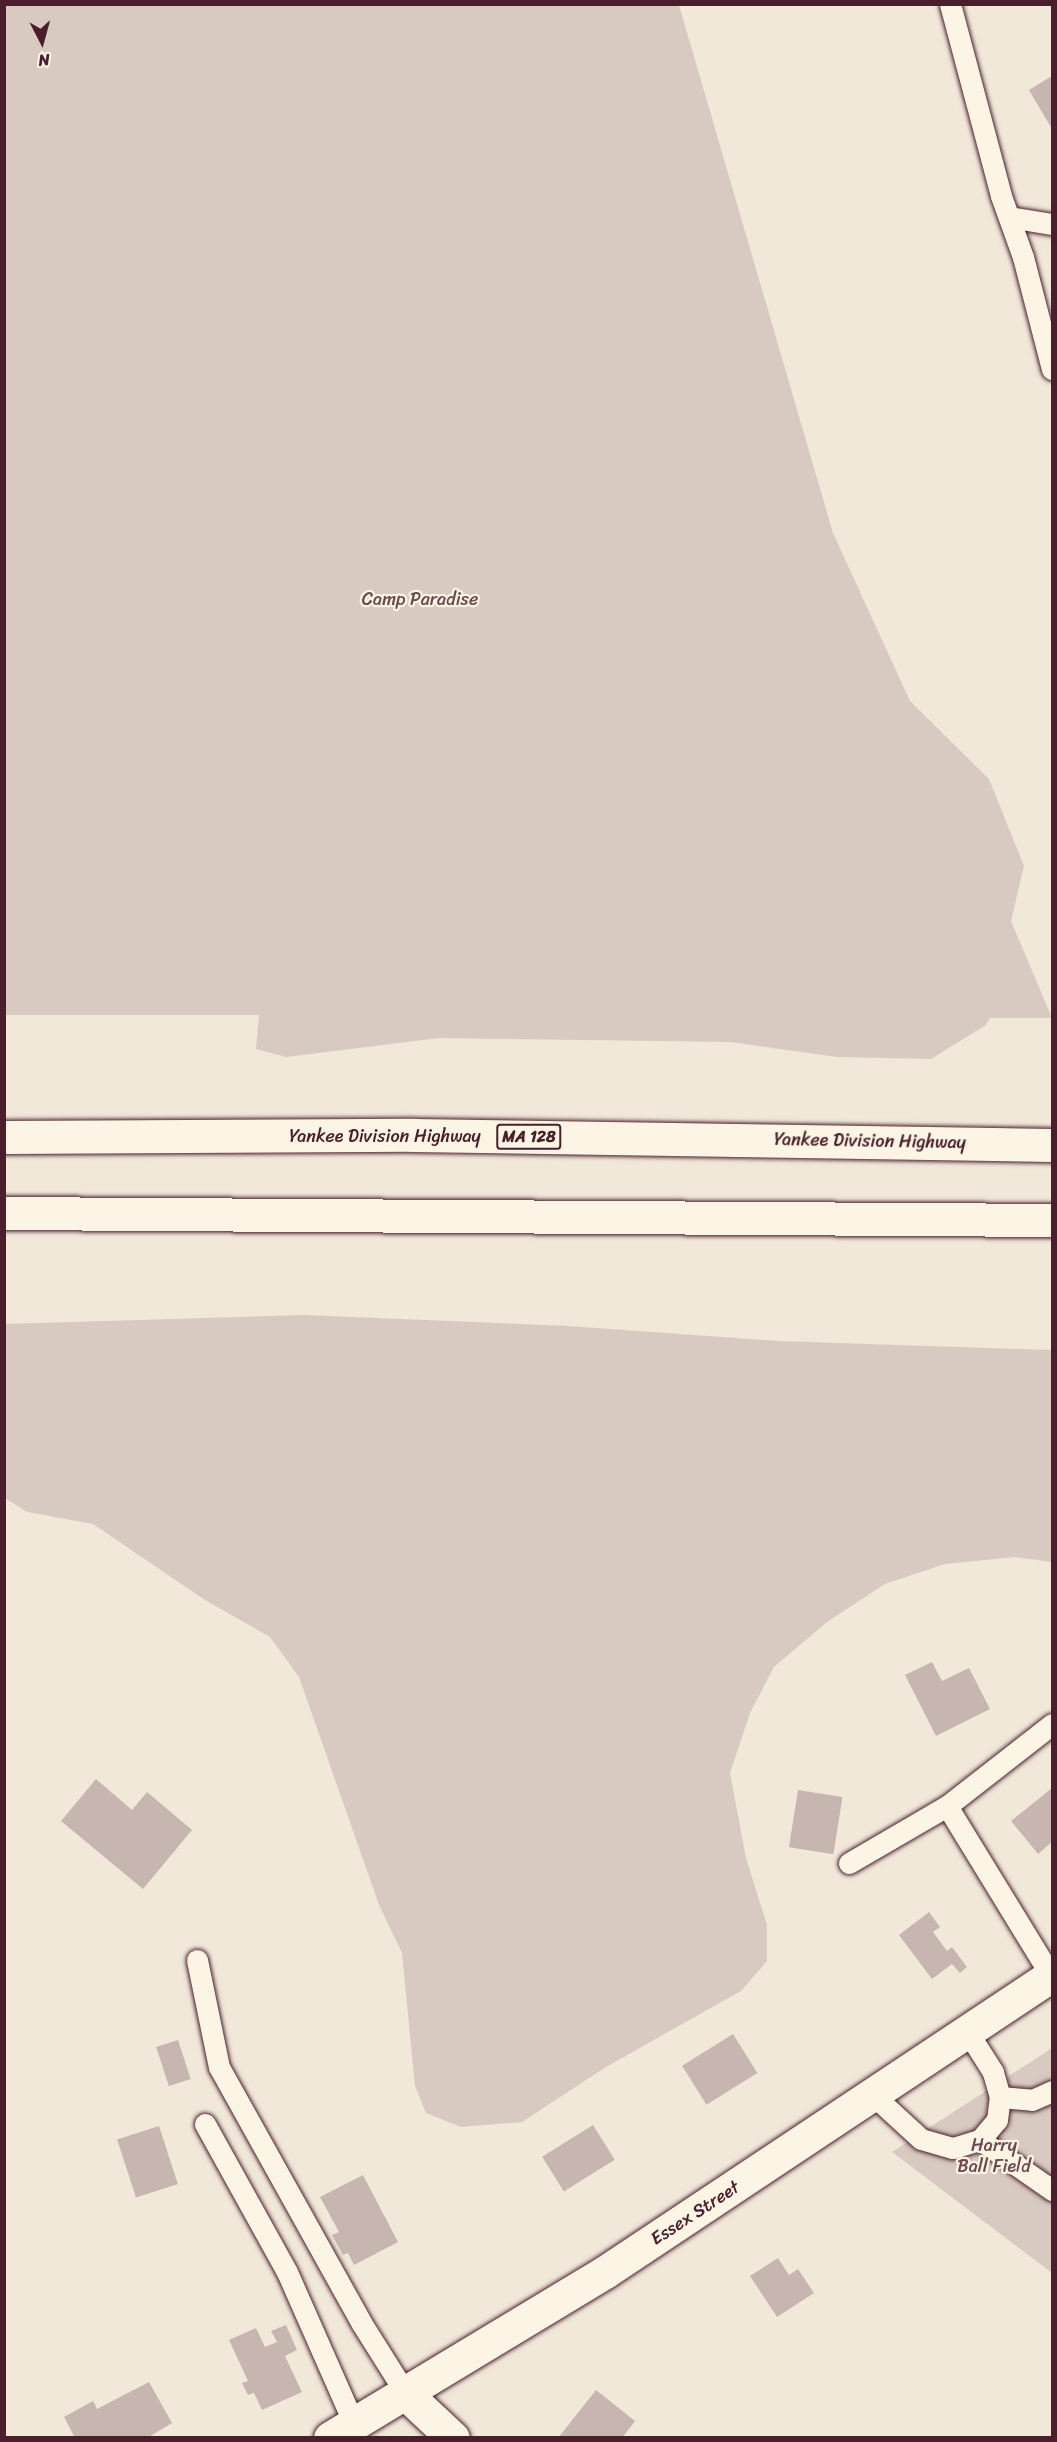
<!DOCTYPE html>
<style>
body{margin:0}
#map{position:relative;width:1057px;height:2442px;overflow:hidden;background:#f1e8da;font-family:Sriracha,sans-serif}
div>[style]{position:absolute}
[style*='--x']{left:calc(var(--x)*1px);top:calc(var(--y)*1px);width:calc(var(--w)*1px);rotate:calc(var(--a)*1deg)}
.green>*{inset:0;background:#d8cac0}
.building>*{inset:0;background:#c7b6af;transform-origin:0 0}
.roads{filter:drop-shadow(0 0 2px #4a1f2b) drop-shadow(0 0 2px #4a1f2b)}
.lane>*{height:21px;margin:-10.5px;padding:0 10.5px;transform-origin:10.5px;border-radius:10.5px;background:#fcf5e5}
.street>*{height:33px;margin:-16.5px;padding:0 16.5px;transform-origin:16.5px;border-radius:16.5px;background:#fcf5e5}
.secondary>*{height:33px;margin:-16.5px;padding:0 16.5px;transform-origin:16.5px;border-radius:16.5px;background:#fcf5e5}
.highway>*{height:33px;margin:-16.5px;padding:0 16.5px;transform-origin:16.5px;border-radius:16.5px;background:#fcf5e5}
span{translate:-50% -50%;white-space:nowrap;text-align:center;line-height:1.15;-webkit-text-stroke:4.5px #fcf5e5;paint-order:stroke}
.shield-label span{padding:2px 4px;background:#fcf5e5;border:2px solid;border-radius:4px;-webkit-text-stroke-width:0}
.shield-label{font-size:16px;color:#4a1f2b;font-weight:700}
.park-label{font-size:18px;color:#6e4a50}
.street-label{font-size:18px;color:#4a1f2b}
.frame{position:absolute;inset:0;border:6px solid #4a1f2b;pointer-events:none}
.north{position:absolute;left:12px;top:12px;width:60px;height:60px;-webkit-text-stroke:4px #fcf5e5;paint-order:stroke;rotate:174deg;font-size:16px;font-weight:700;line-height:24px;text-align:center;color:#4a1f2b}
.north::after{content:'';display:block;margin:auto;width:21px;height:27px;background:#4a1f2b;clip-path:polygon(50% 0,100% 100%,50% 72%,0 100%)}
</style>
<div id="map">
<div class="green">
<i style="clip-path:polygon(5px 4px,679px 5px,833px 533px,910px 701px,989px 779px,1024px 866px,1011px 921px,1052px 1018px,990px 1018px,986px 1025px,931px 1059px,837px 1057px,731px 1042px,439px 1038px,286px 1057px,256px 1049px,259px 1015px,5px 1015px)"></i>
<i style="clip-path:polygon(304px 1315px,568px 1326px,779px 1341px,1052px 1350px,1052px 1562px,1015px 1557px,945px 1564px,885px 1584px,827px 1622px,774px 1667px,750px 1713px,730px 1773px,746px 1858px,767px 1925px,767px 1961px,741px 1991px,606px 2067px,522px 2122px,461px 2127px,426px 2113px,415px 2086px,402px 1953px,379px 1905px,299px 1677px,270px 1637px,205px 1600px,93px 1524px,27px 1512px,5px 1498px,5px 1324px)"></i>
<i style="clip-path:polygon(1052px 2048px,1052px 2273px,892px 2152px)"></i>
</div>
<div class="building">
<i style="clip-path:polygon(1052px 76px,1052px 129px,1029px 90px)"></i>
<i style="clip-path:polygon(932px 1662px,942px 1681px,969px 1668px,990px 1709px,936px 1736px,905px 1675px)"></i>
<i style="clip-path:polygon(96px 1779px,132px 1810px,147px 1792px,192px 1830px,143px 1889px,61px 1821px)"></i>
<i style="clip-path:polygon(1052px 1788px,1052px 1842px,1038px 1854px,1011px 1821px)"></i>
<i style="left:798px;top:1790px;width:45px;height:58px;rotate:9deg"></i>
<i style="clip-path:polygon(929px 1912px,940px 1927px,933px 1932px,947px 1951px,952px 1947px,967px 1967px,960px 1973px,952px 1964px,932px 1979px,899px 1935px)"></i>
<i style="left:733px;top:2034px;width:46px;height:60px;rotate:58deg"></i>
<i style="left:178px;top:2040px;width:41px;height:23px;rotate:72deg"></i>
<i style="left:593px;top:2125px;width:41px;height:60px;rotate:58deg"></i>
<i style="left:159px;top:2126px;width:61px;height:44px;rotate:72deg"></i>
<i style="clip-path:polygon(363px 2175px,398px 2242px,354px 2265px,348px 2253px,343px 2255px,332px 2235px,339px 2232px,320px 2197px)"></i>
<i style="clip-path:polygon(778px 2258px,789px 2275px,798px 2269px,814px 2293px,777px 2317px,750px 2276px)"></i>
<i style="clip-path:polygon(286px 2325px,297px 2350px,285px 2356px,302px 2392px,262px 2410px,254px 2393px,248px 2395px,242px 2383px,248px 2381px,229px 2340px,256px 2328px,265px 2347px,277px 2342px,271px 2331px)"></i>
<i style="clip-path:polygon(149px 2382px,172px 2423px,147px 2438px,75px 2438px,64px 2417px,93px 2401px,97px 2409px)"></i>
<i style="clip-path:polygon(596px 2390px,635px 2421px,622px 2438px,558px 2438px)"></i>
</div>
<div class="roads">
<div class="lane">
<i style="--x:950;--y:4;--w:199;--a:75.1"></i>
<i style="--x:1001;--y:196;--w:65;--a:70.2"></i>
<i style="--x:1023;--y:257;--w:116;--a:75.5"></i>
<i style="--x:1009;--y:217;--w:44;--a:9.2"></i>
<i style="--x:947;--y:1806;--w:133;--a:-38"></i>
<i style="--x:849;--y:1863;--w:113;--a:-30.2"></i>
<i style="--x:947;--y:1806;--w:199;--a:58.5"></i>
<i style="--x:197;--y:1960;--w:109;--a:78.4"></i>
<i style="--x:219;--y:2067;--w:294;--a:60.9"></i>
<i style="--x:362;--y:2324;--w:83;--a:57.8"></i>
<i style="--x:873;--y:2095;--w:65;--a:42.5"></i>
<i style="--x:921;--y:2139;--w:33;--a:16"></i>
<i style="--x:953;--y:2148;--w:28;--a:-17"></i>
<i style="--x:980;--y:2140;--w:26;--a:-50"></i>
<i style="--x:997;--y:2120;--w:23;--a:-83"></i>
<i style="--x:1000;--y:2097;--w:26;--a:-106"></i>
<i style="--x:993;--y:2072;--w:49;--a:-122.4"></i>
<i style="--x:1000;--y:2097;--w:32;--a:5"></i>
<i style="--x:1032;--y:2100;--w:22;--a:-24"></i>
<i style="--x:205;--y:2124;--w:169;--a:61"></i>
<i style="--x:287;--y:2272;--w:166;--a:66.2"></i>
<i style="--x:980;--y:2140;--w:88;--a:34.8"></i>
</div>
<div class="street">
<i style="--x:406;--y:2394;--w:64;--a:43.1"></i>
</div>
<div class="secondary">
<i style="--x:330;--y:2438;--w:321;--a:-31.1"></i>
<i style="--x:605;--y:2272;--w:537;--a:-33.6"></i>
</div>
<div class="highway">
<i style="--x:4;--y:1137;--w:409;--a:-0.3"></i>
<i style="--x:413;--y:1135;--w:639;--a:0.9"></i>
<i style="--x:4;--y:1213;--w:1048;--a:0.38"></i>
</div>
</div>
<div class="shield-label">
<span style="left:529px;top:1137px">MA 128</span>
</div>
<div class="park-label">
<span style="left:420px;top:599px">Camp Paradise</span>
<span style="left:994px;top:2156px">Harry<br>Ball Field</span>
</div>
<div class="street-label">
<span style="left:385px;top:1136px">Yankee Division Highway</span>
<span style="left:870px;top:1141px;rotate:1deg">Yankee Division Highway</span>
<span style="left:695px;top:2213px;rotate:-33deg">Essex Street</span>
</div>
<div class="frame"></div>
<div class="north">N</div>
</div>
